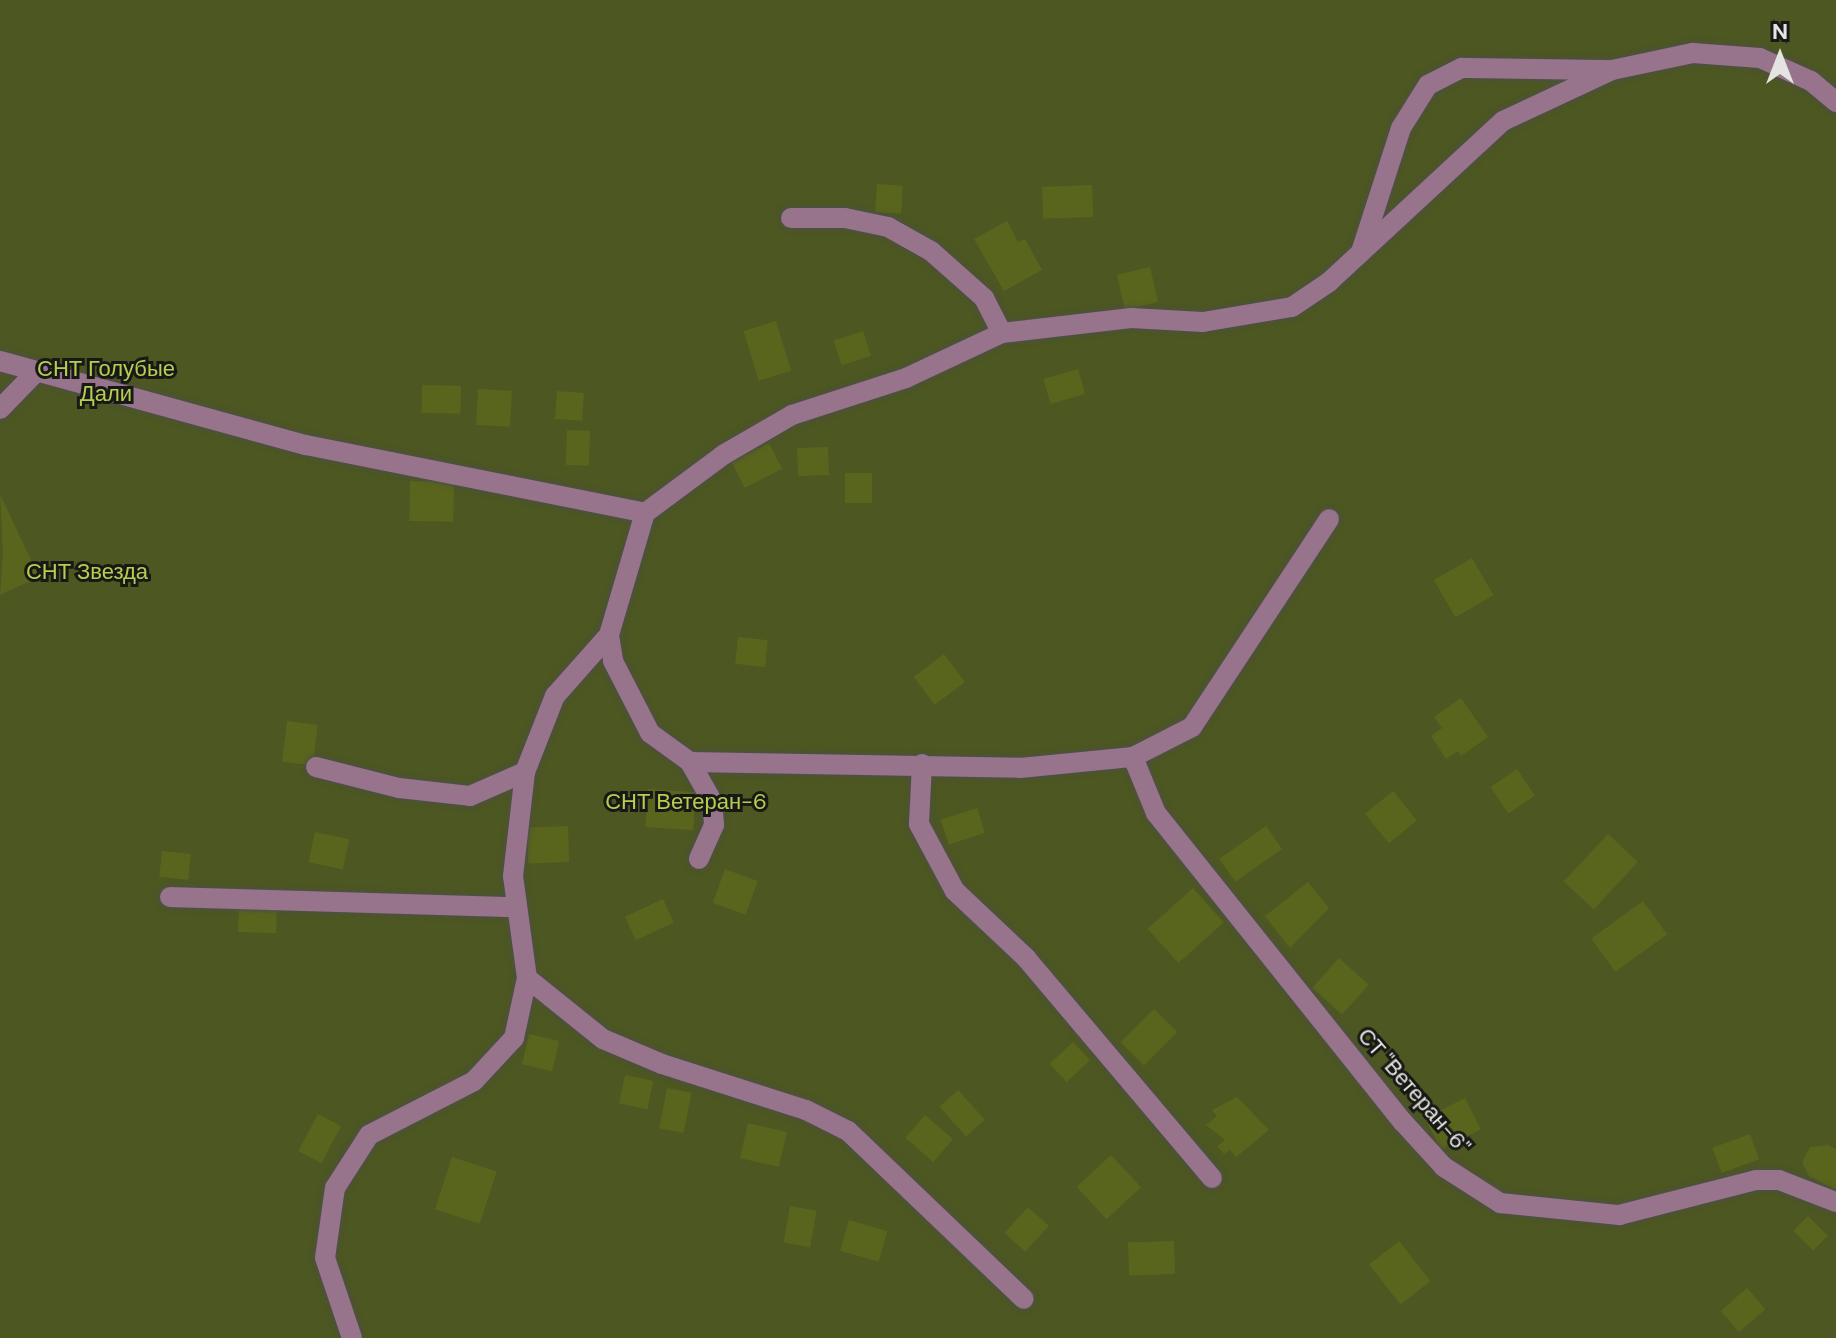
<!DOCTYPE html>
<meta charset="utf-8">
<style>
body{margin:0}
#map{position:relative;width:1836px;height:1338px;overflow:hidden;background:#30322a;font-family:"DM Sans",sans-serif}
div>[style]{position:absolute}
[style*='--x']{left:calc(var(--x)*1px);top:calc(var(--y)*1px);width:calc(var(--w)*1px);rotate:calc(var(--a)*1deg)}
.green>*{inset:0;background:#4d5721;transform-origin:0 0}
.building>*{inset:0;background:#59651c;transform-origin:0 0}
.roads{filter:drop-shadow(0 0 2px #4d4f47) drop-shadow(0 0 2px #4d4f47)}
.minor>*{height:20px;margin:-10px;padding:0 10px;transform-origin:10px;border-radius:10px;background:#97748b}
span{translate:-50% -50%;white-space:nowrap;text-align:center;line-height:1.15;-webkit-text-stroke:6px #181916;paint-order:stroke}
.park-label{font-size:22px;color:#b7cd4f}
.street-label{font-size:22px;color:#e4e5e0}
.north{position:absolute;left:1740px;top:16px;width:80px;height:80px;-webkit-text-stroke:6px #181916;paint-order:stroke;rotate:0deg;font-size:22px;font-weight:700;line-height:32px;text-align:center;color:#e4e5e0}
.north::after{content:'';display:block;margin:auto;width:28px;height:36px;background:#e4e5e0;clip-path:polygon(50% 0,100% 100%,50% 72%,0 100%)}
</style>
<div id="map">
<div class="green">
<i style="left:0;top:0;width:1836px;height:1338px"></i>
</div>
<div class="building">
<i style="left:877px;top:184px;width:26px;height:28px;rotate:4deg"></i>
<i style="left:1092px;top:185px;width:32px;height:50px;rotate:88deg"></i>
<i style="clip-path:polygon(1007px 221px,1018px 242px,1025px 239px,1042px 270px,1004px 291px,974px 239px)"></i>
<i style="left:1150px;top:267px;width:36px;height:34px;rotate:77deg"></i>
<i style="left:776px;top:321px;width:52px;height:34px;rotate:73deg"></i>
<i style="left:863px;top:331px;width:26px;height:31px;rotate:72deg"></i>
<i style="left:1078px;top:369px;width:26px;height:36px;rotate:74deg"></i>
<i style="left:422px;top:385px;width:39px;height:28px;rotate:1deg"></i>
<i style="left:478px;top:389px;width:34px;height:36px;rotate:3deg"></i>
<i style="left:557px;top:391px;width:27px;height:28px;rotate:4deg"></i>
<i style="left:567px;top:430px;width:23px;height:35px;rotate:2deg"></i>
<i style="left:769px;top:443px;width:29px;height:42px;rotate:63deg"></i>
<i style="left:828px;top:447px;width:28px;height:31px;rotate:88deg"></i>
<i style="left:845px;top:473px;width:27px;height:30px"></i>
<i style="left:410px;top:481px;width:44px;height:40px;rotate:1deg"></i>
<i style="clip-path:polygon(0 494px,39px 577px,0 595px,3px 554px)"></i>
<i style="left:1472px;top:558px;width:43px;height:44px;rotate:60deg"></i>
<i style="left:738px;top:637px;width:30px;height:27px;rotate:6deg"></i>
<i style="left:944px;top:654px;width:35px;height:38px;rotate:53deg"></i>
<i style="clip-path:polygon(1461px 698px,1488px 737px,1461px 756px,1458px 751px,1446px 759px,1431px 736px,1442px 728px,1434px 717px)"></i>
<i style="left:287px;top:721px;width:31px;height:41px;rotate:7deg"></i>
<i style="left:1517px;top:769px;width:32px;height:32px;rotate:56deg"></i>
<i style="left:648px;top:789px;width:48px;height:38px;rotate:4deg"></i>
<i style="left:1393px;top:791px;width:38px;height:36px;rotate:51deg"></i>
<i style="left:977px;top:808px;width:26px;height:38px;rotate:72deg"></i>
<i style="left:568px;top:826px;width:36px;height:41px;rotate:88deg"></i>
<i style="left:1266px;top:826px;width:28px;height:57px;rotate:55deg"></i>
<i style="left:315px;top:832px;width:35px;height:31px;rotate:12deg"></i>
<i style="left:1608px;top:834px;width:41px;height:65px;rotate:43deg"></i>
<i style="left:162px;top:851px;width:29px;height:26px;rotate:6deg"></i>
<i style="left:725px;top:869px;width:35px;height:36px;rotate:20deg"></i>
<i style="clip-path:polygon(1308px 882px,1329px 908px,1290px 948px,1265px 916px)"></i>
<i style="left:1193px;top:888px;width:46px;height:61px;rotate:48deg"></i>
<i style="left:663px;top:899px;width:26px;height:42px;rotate:65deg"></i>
<i style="left:1643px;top:901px;width:41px;height:64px;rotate:54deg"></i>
<i style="left:239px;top:904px;width:38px;height:28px;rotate:2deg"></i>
<i style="left:1339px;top:958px;width:40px;height:40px;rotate:42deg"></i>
<i style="left:1154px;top:1009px;width:33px;height:47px;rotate:45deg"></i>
<i style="left:529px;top:1034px;width:31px;height:31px;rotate:13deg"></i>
<i style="left:1073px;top:1042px;width:25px;height:32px;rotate:47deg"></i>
<i style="left:625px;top:1075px;width:29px;height:29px;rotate:12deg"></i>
<i style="left:667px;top:1088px;width:25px;height:41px;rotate:11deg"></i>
<i style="left:958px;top:1090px;width:40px;height:25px;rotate:48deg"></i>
<i style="clip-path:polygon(1237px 1097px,1269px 1130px,1236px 1157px,1230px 1150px,1224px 1154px,1217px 1146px,1225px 1140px,1206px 1125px,1217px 1116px,1212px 1110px)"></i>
<i style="left:1465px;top:1098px;width:35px;height:45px;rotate:63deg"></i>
<i style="left:318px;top:1114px;width:26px;height:42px;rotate:28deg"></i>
<i style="left:925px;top:1115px;width:37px;height:30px;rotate:41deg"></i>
<i style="left:748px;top:1123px;width:40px;height:36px;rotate:13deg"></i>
<i style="left:1750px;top:1134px;width:27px;height:40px;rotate:70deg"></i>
<i style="clip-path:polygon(1828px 1145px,1836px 1149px,1836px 1190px,1809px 1176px,1802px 1162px,1810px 1147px)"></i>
<i style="left:1111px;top:1155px;width:44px;height:47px;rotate:47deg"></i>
<i style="left:452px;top:1157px;width:47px;height:55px;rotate:18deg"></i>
<i style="left:790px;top:1206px;width:27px;height:37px;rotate:10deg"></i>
<i style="left:1028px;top:1207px;width:28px;height:35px;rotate:42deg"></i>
<i style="left:1808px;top:1216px;width:28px;height:21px;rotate:45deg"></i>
<i style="left:849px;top:1220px;width:40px;height:32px;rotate:16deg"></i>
<i style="left:1174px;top:1241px;width:33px;height:46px;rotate:88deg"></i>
<i style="left:1399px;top:1241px;width:51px;height:38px;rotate:52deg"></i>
<i style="left:1747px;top:1288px;width:28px;height:35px;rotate:49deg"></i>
</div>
<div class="roads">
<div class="minor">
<i style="--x:791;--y:218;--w:54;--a:0"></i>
<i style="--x:845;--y:218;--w:44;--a:11.8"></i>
<i style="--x:888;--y:227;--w:49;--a:29.2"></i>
<i style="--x:931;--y:251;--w:71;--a:41.6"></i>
<i style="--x:984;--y:298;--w:39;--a:63"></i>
<i style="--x:1361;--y:252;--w:130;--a:-72.1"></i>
<i style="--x:1401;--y:128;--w:51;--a:-57.9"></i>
<i style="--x:1428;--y:85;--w:38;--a:-27"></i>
<i style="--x:1462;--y:68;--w:146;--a:0.8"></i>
<i style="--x:0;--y:361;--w:317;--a:15.4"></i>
<i style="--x:306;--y:445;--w:346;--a:11.3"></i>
<i style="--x:645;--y:513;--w:97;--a:-36.6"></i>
<i style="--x:723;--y:455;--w:80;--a:-30.1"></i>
<i style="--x:792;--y:415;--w:120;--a:-18"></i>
<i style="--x:906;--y:378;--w:106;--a:-25.1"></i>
<i style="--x:1002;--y:333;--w:130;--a:-6.6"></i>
<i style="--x:1131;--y:318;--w:72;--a:3.2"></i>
<i style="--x:1203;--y:322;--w:90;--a:-9.6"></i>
<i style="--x:1292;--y:307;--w:45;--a:-34"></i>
<i style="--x:1329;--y:282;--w:237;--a:-42.8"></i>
<i style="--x:1503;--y:121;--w:120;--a:-25.1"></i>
<i style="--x:1612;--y:70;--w:83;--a:-11.9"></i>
<i style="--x:1693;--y:53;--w:67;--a:4.3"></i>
<i style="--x:1760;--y:58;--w:56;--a:24.3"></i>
<i style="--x:1811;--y:81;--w:33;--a:40"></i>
<i style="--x:0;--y:409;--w:53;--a:-45.8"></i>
<i style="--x:609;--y:635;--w:26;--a:81"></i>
<i style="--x:613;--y:661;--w:81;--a:62.8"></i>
<i style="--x:650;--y:733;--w:49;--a:35.9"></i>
<i style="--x:690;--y:762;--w:45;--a:60.6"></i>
<i style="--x:712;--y:801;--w:24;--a:85"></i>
<i style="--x:714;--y:825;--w:37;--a:114"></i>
<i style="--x:1133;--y:757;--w:61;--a:67.7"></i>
<i style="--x:1156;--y:813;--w:396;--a:51.4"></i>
<i style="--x:1403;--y:1122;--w:61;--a:47.7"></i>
<i style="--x:1444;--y:1167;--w:67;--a:32.7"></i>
<i style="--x:1500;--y:1203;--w:120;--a:5.8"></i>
<i style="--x:1619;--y:1215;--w:141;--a:-14.3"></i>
<i style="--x:1756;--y:1180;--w:23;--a:0"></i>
<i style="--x:1779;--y:1180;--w:61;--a:21.1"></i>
<i style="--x:690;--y:762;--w:330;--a:1"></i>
<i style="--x:1020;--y:768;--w:114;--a:-5.6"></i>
<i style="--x:1133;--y:757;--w:66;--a:-27"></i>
<i style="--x:1192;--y:727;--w:249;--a:-56.6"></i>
<i style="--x:922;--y:764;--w:60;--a:92.9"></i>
<i style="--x:919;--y:824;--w:76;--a:61.8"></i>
<i style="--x:955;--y:891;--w:98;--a:43.3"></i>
<i style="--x:1026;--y:958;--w:288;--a:49.8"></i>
<i style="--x:316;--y:767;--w:86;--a:14.2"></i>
<i style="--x:399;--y:788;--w:71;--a:6.4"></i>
<i style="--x:470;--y:796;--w:60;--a:-23.6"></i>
<i style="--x:170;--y:897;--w:344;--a:1.7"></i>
<i style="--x:527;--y:978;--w:97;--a:38.8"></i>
<i style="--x:603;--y:1039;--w:64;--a:23"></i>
<i style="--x:662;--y:1064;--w:151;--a:17.7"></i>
<i style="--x:806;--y:1110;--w:47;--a:26.6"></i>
<i style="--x:848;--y:1131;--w:243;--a:43.7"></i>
<i style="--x:352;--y:1338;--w:84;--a:-108.6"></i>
<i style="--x:325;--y:1258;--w:71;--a:-81.9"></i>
<i style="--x:335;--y:1188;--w:63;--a:-57.3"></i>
<i style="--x:369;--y:1135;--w:118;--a:-27.2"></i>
<i style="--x:474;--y:1081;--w:59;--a:-47.1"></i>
<i style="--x:514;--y:1038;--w:61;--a:-77.8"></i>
<i style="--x:527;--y:978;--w:103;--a:-97.8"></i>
<i style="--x:513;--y:876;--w:105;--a:-83.4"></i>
<i style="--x:525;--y:772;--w:82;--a:-68.5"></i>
<i style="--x:555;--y:696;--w:81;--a:-48.5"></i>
<i style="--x:609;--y:635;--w:127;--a:-73.6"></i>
</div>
</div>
<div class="park-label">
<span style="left:106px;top:381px">СНТ Голубые<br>Дали</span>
<span style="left:87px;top:572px">СНТ Звезда</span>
<span style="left:686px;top:802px">СНТ Ветеран-6</span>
</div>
<div class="street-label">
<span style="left:1414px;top:1091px;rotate:49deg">СТ "Ветеран-6"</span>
</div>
<div class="north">N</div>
</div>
